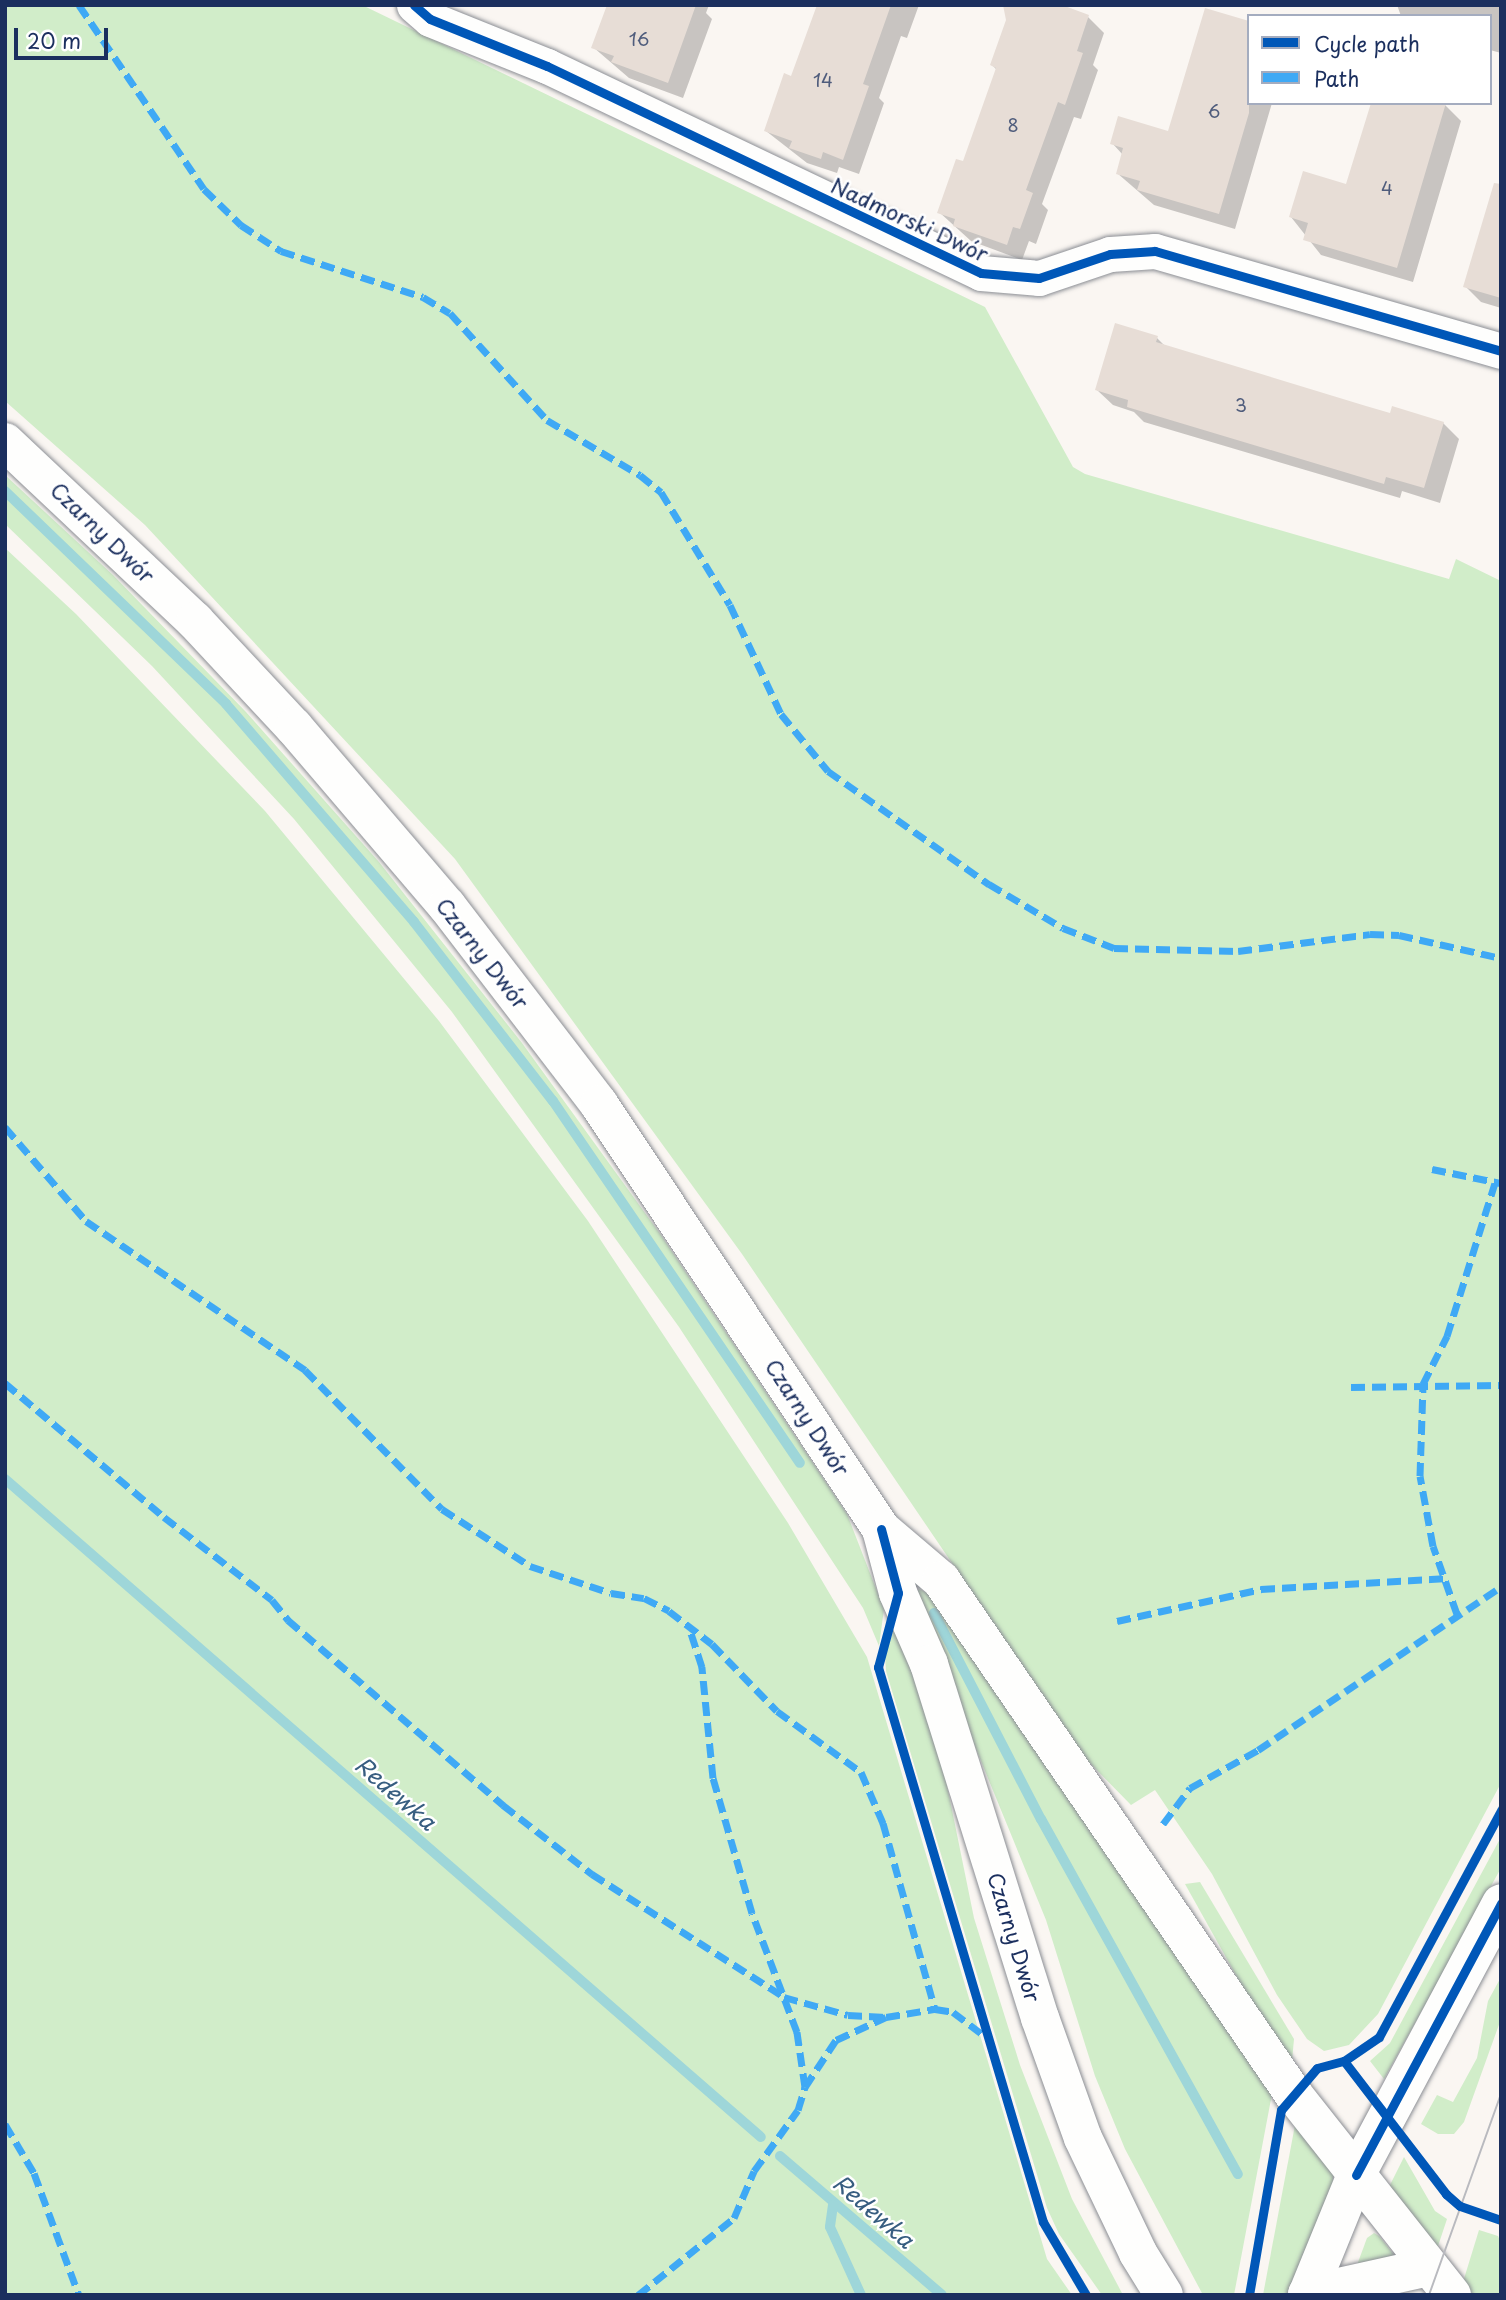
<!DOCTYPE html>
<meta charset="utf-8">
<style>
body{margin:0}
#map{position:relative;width:1506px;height:2300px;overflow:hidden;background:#faf6f2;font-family:"Playpen Sans",sans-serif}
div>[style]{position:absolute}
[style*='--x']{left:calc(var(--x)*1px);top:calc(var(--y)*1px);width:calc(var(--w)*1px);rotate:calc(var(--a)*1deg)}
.green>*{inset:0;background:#d1edc9}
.shadow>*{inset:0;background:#0003}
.stream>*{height:10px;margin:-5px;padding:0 5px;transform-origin:5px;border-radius:5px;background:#9ed6d9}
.building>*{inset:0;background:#e7ddd6}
.roads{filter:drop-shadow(0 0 2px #8b8e94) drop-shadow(0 0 2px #8b8e94)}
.street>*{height:35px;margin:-17.5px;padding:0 17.5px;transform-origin:17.5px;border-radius:17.5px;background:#fefefd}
.secondary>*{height:38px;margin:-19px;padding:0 19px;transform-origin:19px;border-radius:19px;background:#fefefd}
.tram>*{height:2px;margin:-1px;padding:0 1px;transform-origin:1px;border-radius:1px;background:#b9babf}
.quiet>*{height:7px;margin-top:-3.5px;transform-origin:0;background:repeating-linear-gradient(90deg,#3fa9f5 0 14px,transparent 0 21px)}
.cycleway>*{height:9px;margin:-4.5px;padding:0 4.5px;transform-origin:4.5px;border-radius:4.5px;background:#0057b8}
span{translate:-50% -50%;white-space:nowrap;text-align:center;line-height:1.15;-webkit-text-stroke:5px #fff;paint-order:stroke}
.number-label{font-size:18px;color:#4f5c7c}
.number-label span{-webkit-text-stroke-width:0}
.street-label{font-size:21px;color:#1b2f5e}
.water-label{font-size:23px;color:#375d80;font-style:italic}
.frame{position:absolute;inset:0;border:7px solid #1b2f5e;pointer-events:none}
.legend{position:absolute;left:1247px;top:14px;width:245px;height:91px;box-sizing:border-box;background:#fff;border:2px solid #a4acbf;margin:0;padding:9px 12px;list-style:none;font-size:21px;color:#1b2f5e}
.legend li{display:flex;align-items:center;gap:14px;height:35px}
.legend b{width:35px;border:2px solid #a4acbf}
.scale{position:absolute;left:14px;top:28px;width:94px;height:32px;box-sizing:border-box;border:4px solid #1b2f5e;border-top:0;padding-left:9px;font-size:21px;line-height:24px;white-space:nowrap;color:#1b2f5e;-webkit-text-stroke:5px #fff;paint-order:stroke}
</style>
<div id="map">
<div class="green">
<i style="clip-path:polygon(5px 5px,362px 5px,985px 307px,1073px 467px,1085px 474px,1449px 579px,1456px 559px,1501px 581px,1501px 1783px,1378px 2014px,1349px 2045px,1324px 2051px,1307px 2039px,1277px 1995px,1212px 1874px,1155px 1790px,1131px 1805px,1083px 1756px,742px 1254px,455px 859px,145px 525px,5px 401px)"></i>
<i style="clip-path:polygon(5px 475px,113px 575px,246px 712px,379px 862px,522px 1043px,661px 1235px,847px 1514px,884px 1609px,879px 1646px,863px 1608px,679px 1327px,452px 1012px,294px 819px,152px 666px,5px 524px)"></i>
<i style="clip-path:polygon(5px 548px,76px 614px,265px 811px,439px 1021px,588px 1221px,788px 1523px,867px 1657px,1047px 2259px,1072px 2295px,5px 2295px)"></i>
<i style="clip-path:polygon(919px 1589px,928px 1593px,1272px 2094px,1234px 2295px,1203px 2295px,1125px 2149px,1095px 2076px,1046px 1920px,974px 1744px,916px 1592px)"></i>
<i style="clip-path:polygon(896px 1623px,941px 1756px,974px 1918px,1020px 2065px,1072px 2199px,1123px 2295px,1102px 2295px,1059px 2234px,1047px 2208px,886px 1671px,885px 1656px)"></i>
<i style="clip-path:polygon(1501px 1837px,1501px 1868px,1384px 2079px,1370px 2061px,1390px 2043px)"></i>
<i style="clip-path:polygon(1200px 1882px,1294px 2039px,1292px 2061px,1247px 1995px,1185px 1884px)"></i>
<i style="clip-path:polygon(1501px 1977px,1501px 2019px,1464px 2122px,1454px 2134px,1438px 2134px,1421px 2124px,1437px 2095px,1453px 2102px,1477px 2058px,1488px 2001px)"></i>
<i style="clip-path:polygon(1295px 2125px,1333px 2173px,1333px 2183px,1288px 2295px,1263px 2295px)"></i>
<i style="clip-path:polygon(1404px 2157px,1435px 2211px,1447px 2219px,1437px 2249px,1389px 2187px)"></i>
<i style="clip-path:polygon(1479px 2230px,1498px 2236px,1501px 2243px,1501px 2295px,1474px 2295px,1463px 2282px)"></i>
<i style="clip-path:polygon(1374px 2233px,1379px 2236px,1400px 2262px,1357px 2265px,1367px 2238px)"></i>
</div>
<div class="shadow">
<i style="clip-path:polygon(608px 5px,709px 5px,706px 13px,712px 19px,683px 98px,629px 78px,593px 47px)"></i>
<i style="clip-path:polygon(818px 5px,919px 5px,907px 38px,901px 36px,879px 98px,884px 103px,859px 174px,839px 167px,837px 173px,807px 163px,766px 131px,792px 78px)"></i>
<i style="clip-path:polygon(1397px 5px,1501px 5px,1501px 53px,1490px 50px,1490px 16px,1401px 16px)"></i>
<i style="clip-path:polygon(1088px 17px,1104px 33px,1093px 65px,1098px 70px,1081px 119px,1074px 117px,1042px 204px,1048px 210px,1036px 244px,1029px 241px,1022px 260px,971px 241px,939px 212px,964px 163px,997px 70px,992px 65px)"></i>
<i style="clip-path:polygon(1249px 103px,1272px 103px,1235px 229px,1154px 205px,1117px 173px,1123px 155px,1112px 143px,1169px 133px)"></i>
<i style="clip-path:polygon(1445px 105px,1461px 121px,1413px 282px,1321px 255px,1291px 217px,1348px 187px)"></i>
<i style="clip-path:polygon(1501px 194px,1501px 308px,1481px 302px,1465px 286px)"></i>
<i style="clip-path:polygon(1157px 338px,1166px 347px,1391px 415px,1443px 423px,1459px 439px,1440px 503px,1402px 491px,1400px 498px,1144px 422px,1134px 412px,1113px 405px,1097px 390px)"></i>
</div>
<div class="stream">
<i style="--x:5;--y:491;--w:307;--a:43.9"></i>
<i style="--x:226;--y:704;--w:288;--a:49.2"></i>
<i style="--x:414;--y:922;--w:227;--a:52.2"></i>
<i style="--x:553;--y:1101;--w:438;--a:55.7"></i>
<i style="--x:5;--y:1479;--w:1002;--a:41.04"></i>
<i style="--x:934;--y:1613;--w:232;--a:62.6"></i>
<i style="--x:1041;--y:1819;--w:406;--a:61"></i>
<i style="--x:780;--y:2156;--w:213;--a:40.6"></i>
<i style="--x:833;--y:2205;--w:22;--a:98"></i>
<i style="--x:830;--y:2227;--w:75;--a:65.5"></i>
</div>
<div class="building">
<i style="clip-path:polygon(607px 5px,696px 5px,668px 83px,611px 62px,614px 56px,591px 48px)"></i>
<i style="clip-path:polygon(817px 5px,891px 5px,863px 84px,869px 86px,843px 160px,823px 152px,821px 159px,789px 148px,792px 141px,764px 131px,784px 73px,791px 76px)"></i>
<i style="clip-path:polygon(1003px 5px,1062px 5px,1089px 15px,1077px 51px,1083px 53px,1065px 105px,1058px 102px,1026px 190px,1033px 193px,1020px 229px,1013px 227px,1007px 245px,953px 226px,955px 219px,937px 213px,956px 159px,963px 161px,996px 68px,990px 65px,1006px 20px)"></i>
<i style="clip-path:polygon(1205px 8px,1249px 21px,1249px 113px,1219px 214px,1137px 190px,1140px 181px,1116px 174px,1123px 148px,1110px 144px,1118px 116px,1168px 131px)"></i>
<i style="clip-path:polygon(1371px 103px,1446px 103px,1397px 268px,1303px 240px,1308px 223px,1289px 217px,1303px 171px,1346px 184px)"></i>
<i style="clip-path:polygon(1494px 183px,1501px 184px,1501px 298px,1463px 287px)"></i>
<i style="clip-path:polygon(1115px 323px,1158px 336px,1156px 342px,1366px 406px,1390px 413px,1392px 406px,1444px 422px,1424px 488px,1386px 477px,1384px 484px,1127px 407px,1128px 400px,1095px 390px)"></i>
</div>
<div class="roads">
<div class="street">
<i style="--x:414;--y:5;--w:21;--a:41"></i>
<i style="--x:430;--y:19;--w:126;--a:21.9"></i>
<i style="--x:547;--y:66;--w:481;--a:25.5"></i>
<i style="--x:981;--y:273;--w:58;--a:4.9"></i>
<i style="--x:1039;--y:278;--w:75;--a:-18.7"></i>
<i style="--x:1110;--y:254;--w:45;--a:-3.8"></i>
<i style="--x:1155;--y:251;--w:360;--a:16.1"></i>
</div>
<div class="secondary">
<i style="--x:5;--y:442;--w:261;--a:43.3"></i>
<i style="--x:195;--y:621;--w:145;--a:47"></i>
<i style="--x:294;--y:727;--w:235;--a:49.5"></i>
<i style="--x:447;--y:906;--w:250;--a:52.5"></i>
<i style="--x:599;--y:1104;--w:510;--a:56.43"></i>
<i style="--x:881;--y:1529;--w:79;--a:40.4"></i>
<i style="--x:941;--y:1580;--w:624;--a:55.57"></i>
<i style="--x:1294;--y:2095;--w:255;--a:51.7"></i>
<i style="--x:881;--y:1529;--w:66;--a:75.1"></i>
<i style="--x:898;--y:1593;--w:77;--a:66.4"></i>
<i style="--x:929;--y:1664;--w:371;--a:72.6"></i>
<i style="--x:1040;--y:2018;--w:127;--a:70.3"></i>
<i style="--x:1083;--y:2138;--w:127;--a:64.4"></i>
<i style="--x:1138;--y:2253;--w:49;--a:58.2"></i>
<i style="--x:1307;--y:2294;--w:125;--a:-12.5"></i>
<i style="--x:1307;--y:2295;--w:130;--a:-67.8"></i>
<i style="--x:1356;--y:2175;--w:308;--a:-61.9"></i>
</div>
</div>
<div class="tram">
<i style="--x:1429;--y:2295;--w:214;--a:-70.3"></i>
</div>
<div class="quiet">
<i style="--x:79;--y:5;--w:222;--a:55.8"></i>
<i style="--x:204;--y:189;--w:52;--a:44.2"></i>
<i style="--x:241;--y:225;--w:48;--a:33"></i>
<i style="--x:281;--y:251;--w:149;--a:17.9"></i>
<i style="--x:423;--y:297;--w:31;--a:31"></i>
<i style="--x:450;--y:313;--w:144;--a:47.8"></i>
<i style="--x:547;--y:420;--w:108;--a:30.6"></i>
<i style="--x:640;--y:475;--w:27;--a:39"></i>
<i style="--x:661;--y:492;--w:132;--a:58.6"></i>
<i style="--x:730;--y:605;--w:120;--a:64.9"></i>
<i style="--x:781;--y:714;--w:74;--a:50.5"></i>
<i style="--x:828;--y:771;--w:197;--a:35.1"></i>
<i style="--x:989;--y:884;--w:86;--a:30.7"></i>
<i style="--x:1063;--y:928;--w:55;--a:21.4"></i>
<i style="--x:1114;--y:948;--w:124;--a:1.4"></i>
<i style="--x:1238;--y:951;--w:133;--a:-7.3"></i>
<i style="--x:1370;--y:934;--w:29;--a:2"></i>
<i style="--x:1399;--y:935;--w:105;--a:12.7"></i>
<i style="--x:5;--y:1127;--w:124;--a:49.2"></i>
<i style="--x:86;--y:1221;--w:265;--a:34.2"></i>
<i style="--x:305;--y:1370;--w:195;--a:45.4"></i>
<i style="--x:442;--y:1509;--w:105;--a:32.9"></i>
<i style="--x:530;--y:1566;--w:85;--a:18.4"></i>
<i style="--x:611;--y:1593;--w:33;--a:9"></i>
<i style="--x:644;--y:1598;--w:28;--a:27"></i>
<i style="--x:669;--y:1611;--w:54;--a:37.5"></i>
<i style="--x:712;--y:1644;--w:93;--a:45.9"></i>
<i style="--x:777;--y:1711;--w:104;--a:36"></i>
<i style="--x:861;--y:1772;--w:56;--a:66.7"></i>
<i style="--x:883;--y:1823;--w:193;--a:74.4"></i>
<i style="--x:1432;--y:1169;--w:70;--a:11.5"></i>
<i style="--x:5;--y:1383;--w:208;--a:40.1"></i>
<i style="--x:164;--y:1517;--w:136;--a:37.5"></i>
<i style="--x:272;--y:1600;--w:26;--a:51"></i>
<i style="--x:288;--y:1620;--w:284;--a:40.7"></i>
<i style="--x:503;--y:1805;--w:113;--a:37.8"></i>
<i style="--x:592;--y:1874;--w:228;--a:32.6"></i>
<i style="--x:784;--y:1997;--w:66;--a:15.7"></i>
<i style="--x:848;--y:2015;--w:38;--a:3"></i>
<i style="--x:1351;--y:1387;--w:150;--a:-0.8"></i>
<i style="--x:1457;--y:1614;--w:72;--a:-109.4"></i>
<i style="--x:1433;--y:1546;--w:71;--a:-100.5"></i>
<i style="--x:1420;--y:1476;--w:92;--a:-88.1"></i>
<i style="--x:1423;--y:1384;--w:54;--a:-63.4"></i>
<i style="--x:1447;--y:1336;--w:160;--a:-72.6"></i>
<i style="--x:1117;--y:1621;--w:148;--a:-12.5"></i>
<i style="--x:1261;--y:1589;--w:183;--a:-3.4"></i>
<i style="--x:1163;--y:1824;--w:45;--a:-53.1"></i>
<i style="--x:1190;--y:1788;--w:78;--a:-29.2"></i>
<i style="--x:1258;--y:1750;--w:293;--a:-33.9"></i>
<i style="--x:805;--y:2087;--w:56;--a:-56.6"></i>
<i style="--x:836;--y:2040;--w:55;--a:-24.7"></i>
<i style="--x:886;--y:2017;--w:50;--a:-9.3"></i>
<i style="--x:935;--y:2009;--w:18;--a:9"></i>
<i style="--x:953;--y:2012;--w:41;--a:37.1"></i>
<i style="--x:5;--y:2124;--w:57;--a:59.4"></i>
<i style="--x:34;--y:2173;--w:130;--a:69.8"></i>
<i style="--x:638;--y:2295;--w:123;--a:-38.7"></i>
<i style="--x:734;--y:2218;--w:51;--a:-66.9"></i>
<i style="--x:754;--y:2171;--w:75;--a:-54.2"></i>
<i style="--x:798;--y:2110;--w:24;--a:-73"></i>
<i style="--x:805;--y:2087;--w:56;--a:-98.3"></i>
<i style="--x:797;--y:2032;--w:127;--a:-110.7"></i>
<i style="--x:752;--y:1913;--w:141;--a:-106.1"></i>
<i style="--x:713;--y:1778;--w:112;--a:-95.7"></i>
<i style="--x:702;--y:1667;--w:39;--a:-108"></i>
</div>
<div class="cycleway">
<i style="--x:414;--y:5;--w:21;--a:41"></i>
<i style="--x:430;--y:19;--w:126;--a:21.9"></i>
<i style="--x:547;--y:66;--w:481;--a:25.5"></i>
<i style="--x:981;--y:273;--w:58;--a:4.9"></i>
<i style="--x:1039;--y:278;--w:75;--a:-18.7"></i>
<i style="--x:1110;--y:254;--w:45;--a:-3.8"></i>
<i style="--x:1155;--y:251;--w:360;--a:16.1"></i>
<i style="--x:881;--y:1529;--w:66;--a:75.1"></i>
<i style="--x:898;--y:1593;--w:77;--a:105.1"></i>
<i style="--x:878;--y:1667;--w:579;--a:73.44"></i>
<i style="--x:1043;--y:2222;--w:85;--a:59.5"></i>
<i style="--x:1344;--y:2061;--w:168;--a:52.5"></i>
<i style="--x:1446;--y:2194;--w:18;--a:41"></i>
<i style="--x:1460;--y:2206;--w:43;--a:18.9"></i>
<i style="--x:1356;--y:2175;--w:308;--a:-61.9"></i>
<i style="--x:1249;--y:2295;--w:188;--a:-80.2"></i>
<i style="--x:1281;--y:2110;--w:55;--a:-49.4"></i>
<i style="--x:1317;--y:2068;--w:28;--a:-15"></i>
<i style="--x:1344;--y:2061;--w:42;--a:-34.4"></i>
<i style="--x:1379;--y:2037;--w:258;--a:-61.7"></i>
</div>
<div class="number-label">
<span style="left:639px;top:39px">16</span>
<span style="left:823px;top:80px">14</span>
<span style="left:1214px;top:111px">6</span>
<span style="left:1013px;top:125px">8</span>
<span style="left:1387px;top:188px">4</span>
<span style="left:1241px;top:405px">3</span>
</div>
<div class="street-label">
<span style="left:910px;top:219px;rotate:25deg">Nadmorski Dwór</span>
<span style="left:103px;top:532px;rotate:44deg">Czarny Dwór</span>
<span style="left:483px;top:953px;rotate:52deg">Czarny Dwór</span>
<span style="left:808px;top:1417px;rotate:57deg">Czarny Dwór</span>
<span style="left:1015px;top:1937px;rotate:73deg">Czarny Dwór</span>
</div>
<div class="water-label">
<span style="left:396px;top:1793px;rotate:41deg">Redewka</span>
<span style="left:874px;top:2211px;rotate:41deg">Redewka</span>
</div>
<div class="frame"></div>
<ul class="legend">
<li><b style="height:9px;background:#0057b8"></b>Cycle path</li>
<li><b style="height:9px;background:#3fa9f5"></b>Path</li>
</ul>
<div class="scale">20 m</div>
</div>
